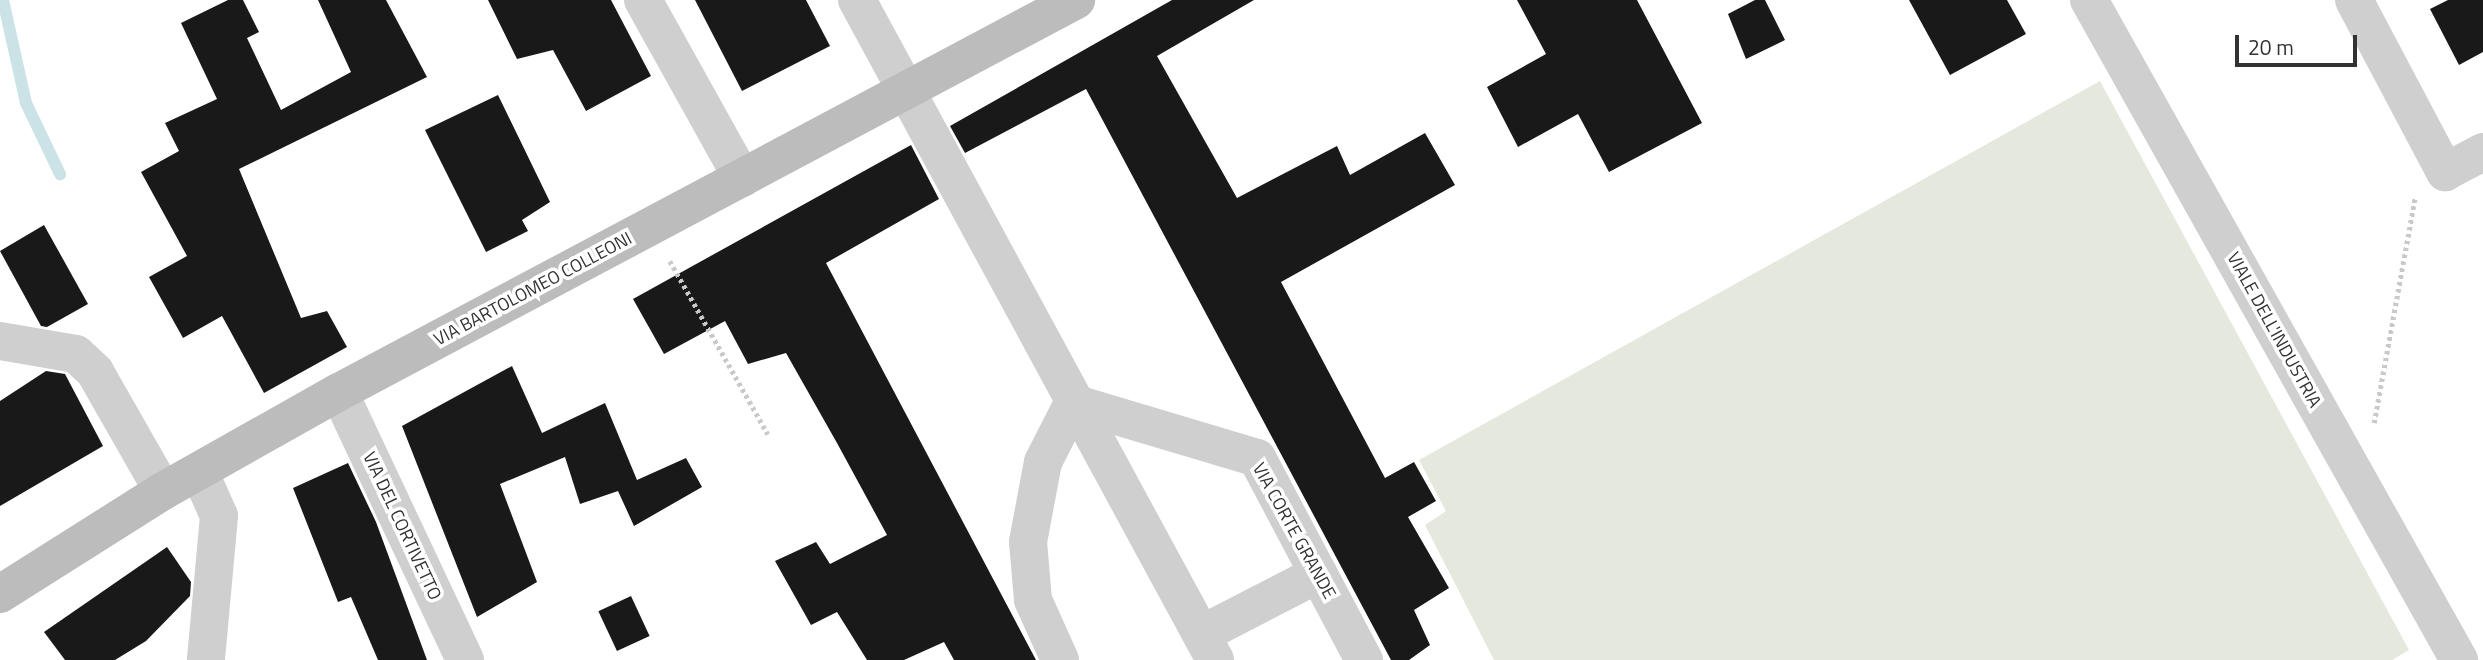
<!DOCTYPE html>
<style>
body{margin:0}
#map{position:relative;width:2483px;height:660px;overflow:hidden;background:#fff;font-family:"Titillium Web",sans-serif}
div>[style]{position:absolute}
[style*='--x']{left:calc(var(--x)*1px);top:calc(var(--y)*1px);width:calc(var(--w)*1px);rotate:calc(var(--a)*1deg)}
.green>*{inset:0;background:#e5e8dc}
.stream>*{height:12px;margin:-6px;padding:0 6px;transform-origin:6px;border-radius:6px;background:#cbe3e7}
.building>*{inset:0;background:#191919;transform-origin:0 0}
.path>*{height:4.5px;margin-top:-2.25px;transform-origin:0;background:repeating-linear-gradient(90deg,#c9c9c9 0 3.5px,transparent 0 7px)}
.street>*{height:38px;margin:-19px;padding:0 19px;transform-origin:19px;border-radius:19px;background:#cfcfcf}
.secondary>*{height:38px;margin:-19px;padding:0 19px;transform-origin:19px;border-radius:19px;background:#bcbcbc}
span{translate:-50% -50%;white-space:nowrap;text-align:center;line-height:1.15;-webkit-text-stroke:7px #fff;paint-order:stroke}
.street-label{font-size:18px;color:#323232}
.scale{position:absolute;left:2235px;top:35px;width:122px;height:32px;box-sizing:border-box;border:4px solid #323232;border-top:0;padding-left:9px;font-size:21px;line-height:24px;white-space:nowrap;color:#323232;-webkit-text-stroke:5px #fff;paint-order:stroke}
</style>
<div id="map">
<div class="green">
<i style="clip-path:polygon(2100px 81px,2409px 650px,2392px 660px,1494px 660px,1425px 525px,1446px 511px,1419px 460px)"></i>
</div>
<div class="stream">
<i style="--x:3;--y:0;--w:106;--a:77.4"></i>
<i style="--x:26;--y:103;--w:79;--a:64.4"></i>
</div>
<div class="building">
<i style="clip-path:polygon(228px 0,243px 0,259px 32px,247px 38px,281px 110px,351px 72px,318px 0,386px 0,427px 77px,239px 169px,301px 318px,327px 311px,347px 347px,264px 393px,222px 316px,183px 338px,149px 277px,187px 256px,141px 172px,179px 151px,165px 123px,217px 99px,181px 23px)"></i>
<i style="clip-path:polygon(488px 0,611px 0,651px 76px,586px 111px,553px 50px,517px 59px)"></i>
<i style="clip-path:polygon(695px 0,806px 0,830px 46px,742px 91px)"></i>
<i style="clip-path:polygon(1172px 0,1254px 0,1157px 56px,1237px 198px,1337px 146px,1350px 175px,1425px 133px,1455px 185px,1281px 282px,1385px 478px,1414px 462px,1436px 501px,1408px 517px,1449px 588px,1414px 610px,1430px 645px,1409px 660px,1391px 660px,1086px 89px,965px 153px,950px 126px)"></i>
<i style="clip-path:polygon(1517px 0,1637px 0,1702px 123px,1609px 172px,1578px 114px,1518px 147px,1487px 87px,1546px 54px)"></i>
<i style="clip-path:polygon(1755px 0,1765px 0,1785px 40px,1746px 59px,1728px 14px)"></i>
<i style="clip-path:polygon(1909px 0,2007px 0,2026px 34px,1950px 75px)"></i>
<i style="clip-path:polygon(2448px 0,2483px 0,2483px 52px,2459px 65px,2430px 9px)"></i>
<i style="clip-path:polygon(498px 95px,550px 202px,522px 220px,528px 231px,486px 252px,425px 130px)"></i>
<i style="clip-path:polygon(911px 145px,939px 199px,826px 263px,1036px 660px,954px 660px,944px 642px,904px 660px,867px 660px,837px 612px,811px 625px,775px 561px,816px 542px,830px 564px,887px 535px,837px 443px,786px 353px,748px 364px,725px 321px,664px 354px,633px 299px)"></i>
<i style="clip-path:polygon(44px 225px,88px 304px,47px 327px,41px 326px,0 251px)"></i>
<i style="clip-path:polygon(512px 366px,542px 433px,605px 403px,637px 480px,686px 458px,702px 487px,634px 526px,618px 491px,580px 504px,565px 457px,500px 484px,537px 582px,477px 617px,402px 426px)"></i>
<i style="clip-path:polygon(46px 371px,65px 374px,103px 446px,0 506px,0 401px)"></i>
<i style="clip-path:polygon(348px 463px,376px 522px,427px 660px,378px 660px,351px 597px,338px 602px,293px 488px)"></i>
<i style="clip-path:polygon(167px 547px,191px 582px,190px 596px,146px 641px,115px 660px,65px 660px,44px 632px)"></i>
<i style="left:631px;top:596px;width:44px;height:36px;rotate:65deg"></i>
</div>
<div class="path">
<i style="--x:670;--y:261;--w:199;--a:60.5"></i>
<i style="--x:2374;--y:423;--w:230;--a:-79.7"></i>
</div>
<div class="street">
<i style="--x:643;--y:0;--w:204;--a:60.9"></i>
<i style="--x:857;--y:0;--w:751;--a:61.52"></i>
<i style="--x:2089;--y:0;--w:757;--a:60.72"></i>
<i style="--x:2354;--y:0;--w:195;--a:62.1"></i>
<i style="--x:2445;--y:172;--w:43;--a:-27.8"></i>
<i style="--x:0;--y:341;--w:77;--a:9.7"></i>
<i style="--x:76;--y:354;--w:26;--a:43"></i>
<i style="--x:95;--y:372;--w:137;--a:60.3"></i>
<i style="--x:339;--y:392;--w:296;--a:64.8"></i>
<i style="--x:1073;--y:403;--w:192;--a:16.6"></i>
<i style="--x:1257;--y:458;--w:229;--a:62.1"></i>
<i style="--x:199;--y:471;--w:49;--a:66"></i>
<i style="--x:219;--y:516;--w:145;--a:95.2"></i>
<i style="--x:1202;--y:634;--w:131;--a:-27.3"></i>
<i style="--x:1060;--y:660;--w:66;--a:-114.2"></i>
<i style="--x:1033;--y:600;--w:58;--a:-94.9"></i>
<i style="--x:1028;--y:542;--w:81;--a:-79.4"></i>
<i style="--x:1043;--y:462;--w:66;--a:-63"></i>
</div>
<div class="secondary">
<i style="--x:0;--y:594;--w:193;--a:-32.3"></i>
<i style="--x:163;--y:491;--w:202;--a:-29.4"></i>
<i style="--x:339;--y:392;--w:835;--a:-28.01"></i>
</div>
<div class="street-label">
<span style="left:533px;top:289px;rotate:-28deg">VIA BARTOLOMEO COLLEONI</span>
<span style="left:2274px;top:330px;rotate:61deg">VIALE DELL'INDUSTRIA</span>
<span style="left:402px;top:526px;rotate:65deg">VIA DEL CORTIVETTO</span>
<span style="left:1294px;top:531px;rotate:61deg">VIA CORTE GRANDE</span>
</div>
<div class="scale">20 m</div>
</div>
